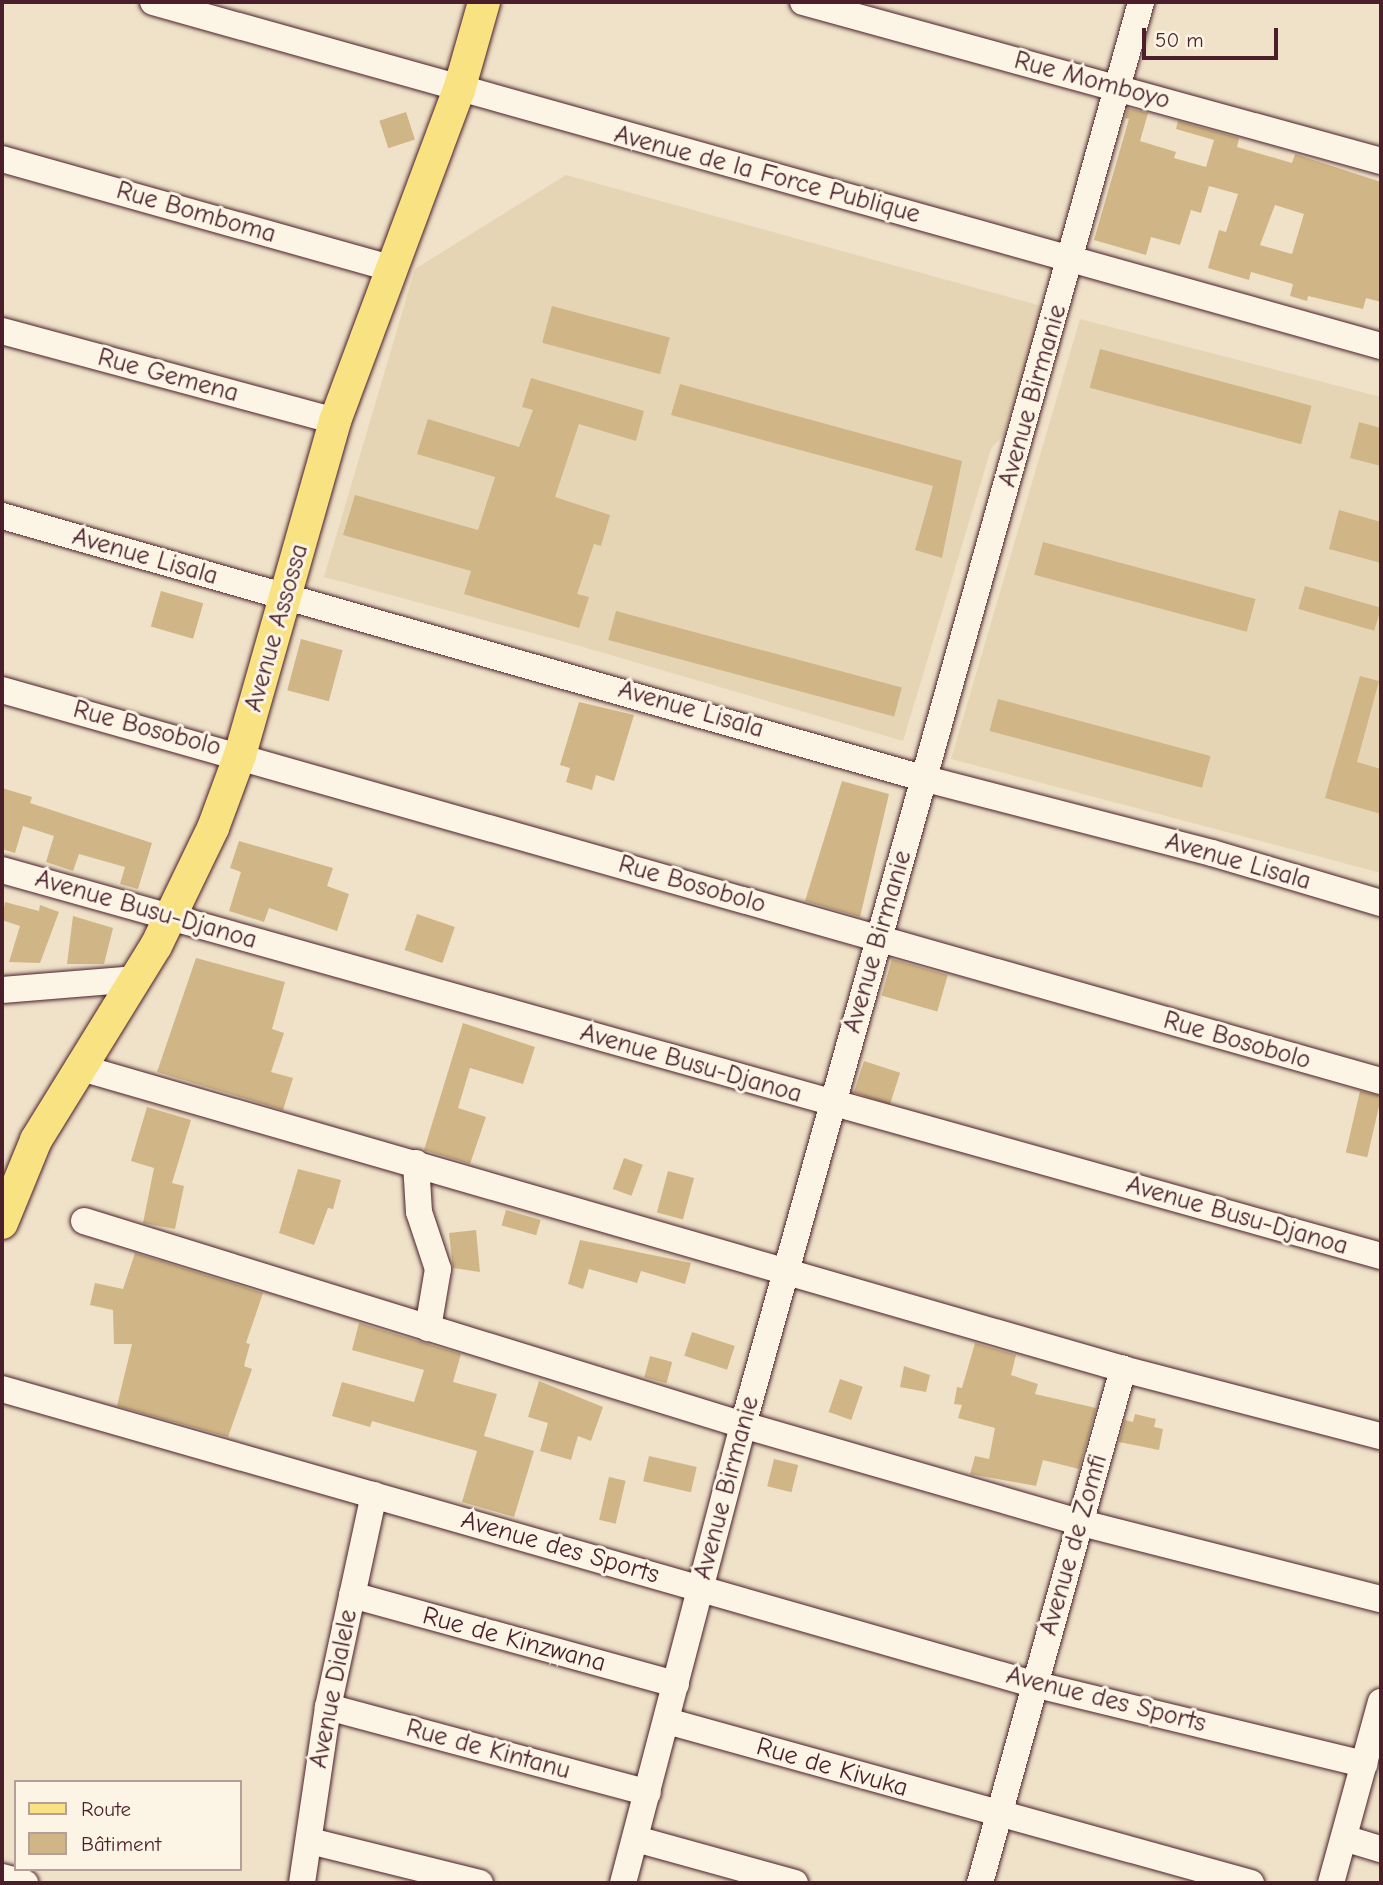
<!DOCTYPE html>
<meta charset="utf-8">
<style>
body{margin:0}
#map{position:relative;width:1383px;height:1885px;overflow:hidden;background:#efe2c8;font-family:"Comic Neue",sans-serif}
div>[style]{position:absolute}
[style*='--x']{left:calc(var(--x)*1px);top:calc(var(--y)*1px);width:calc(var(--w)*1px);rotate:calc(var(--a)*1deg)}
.built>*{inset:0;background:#e6d5b4}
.building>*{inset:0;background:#d0b686;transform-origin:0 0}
.roads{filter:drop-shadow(0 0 2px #4a1f2b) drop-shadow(0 0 2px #4a1f2b)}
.minor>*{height:26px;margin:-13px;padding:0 13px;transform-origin:13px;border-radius:13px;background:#fcf5e5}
.major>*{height:32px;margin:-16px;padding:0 16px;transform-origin:16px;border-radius:16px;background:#f8e281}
span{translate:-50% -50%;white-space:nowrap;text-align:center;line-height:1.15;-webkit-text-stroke:6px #fcf5e5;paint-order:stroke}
.street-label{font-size:26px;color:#4a1f2b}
.frame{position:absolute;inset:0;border:4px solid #4a1f2b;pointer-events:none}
.legend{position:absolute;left:14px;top:1780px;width:228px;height:91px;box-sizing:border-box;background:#fcf5e5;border:2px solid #b59f9b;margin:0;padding:9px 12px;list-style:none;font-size:21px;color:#4a1f2b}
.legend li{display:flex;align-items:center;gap:14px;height:35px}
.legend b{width:35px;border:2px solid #b59f9b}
.scale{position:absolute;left:1142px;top:28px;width:136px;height:32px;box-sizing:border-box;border:4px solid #4a1f2b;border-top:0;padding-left:9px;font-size:21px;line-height:24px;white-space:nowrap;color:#4a1f2b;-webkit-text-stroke:5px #fcf5e5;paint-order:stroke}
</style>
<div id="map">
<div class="built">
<i style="clip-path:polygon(566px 175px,1045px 307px,1004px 434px,991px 449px,903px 741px,580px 646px,324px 577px,415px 269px)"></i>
<i style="clip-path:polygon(1080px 319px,1381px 397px,1381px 873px,951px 759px)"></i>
</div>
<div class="building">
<i style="clip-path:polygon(evenodd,1128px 108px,1148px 113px,1140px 141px,1176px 152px,1174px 158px,1206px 167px,1214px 140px,1176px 129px,1178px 121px,1239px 138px,1237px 147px,1292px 163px,1295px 154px,1381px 182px,1381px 302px,1366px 298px,1363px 309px,1308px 296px,1307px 301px,1290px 296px,1293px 284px,1251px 272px,1249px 280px,1208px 268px,1219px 230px,1226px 232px,1238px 194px,1209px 186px,1201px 213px,1191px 210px,1180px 245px,1151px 237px,1146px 255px,1094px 240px,1129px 119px,1125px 118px,1128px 108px,1275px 205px,1304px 214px,1292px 254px,1260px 245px,1275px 205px)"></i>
<i style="left:406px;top:112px;width:29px;height:28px;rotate:72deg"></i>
<i style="left:552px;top:306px;width:122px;height:38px;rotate:15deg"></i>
<i style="left:1100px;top:349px;width:219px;height:40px;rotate:15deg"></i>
<i style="clip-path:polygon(531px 378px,644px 411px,636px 441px,579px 424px,555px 497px,610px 515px,601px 546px,594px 544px,577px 594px,589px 597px,579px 628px,464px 594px,471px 571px,343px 535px,355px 495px,478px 530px,495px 477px,417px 454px,428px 419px,519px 447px,533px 410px,522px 407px)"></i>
<i style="clip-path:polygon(680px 384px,962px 461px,942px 558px,915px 550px,933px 486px,671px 415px)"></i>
<i style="clip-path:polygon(1359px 422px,1381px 428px,1381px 466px,1350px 458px)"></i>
<i style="clip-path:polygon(1339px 510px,1381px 522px,1381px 563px,1329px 549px)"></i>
<i style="left:1043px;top:542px;width:220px;height:34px;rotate:15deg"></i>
<i style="left:1305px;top:586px;width:79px;height:24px;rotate:16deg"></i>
<i style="left:161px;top:591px;width:44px;height:37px;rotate:16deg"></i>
<i style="left:616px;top:611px;width:296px;height:30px;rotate:15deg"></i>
<i style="left:301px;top:639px;width:43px;height:53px;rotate:15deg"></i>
<i style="clip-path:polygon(1360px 676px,1379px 681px,1357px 762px,1381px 769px,1381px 814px,1325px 798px)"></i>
<i style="left:998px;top:699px;width:220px;height:33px;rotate:15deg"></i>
<i style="clip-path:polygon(579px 702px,634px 715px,614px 781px,596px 775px,592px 790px,566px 782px,570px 768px,560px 765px)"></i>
<i style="clip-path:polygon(842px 781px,889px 794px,860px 917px,805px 901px)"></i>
<i style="clip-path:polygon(2px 788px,32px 797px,30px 803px,152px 843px,138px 889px,120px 884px,125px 867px,79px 854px,73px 871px,46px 862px,54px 836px,23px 826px,15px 853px,2px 849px)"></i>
<i style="clip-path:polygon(239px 841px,333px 868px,327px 886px,349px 894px,337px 931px,269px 908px,264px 922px,229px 911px,241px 872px,230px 868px)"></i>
<i style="clip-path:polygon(5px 902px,39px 911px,40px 905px,59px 912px,40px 963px,9px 962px,20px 926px,2px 920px)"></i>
<i style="left:417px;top:914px;width:40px;height:38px;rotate:19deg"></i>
<i style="clip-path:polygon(73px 916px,113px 928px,104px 964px,67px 964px)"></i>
<i style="clip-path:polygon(196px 958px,285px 982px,272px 1029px,284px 1033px,271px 1072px,293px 1078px,283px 1110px,157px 1072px)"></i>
<i style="left:892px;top:959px;width:58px;height:38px;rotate:16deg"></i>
<i style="clip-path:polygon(463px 1023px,535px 1047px,523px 1084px,470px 1068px,458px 1108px,486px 1117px,470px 1164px,424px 1150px)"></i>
<i style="left:864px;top:1061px;width:38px;height:33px;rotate:18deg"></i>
<i style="left:1360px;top:1091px;width:22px;height:63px;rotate:13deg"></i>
<i style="clip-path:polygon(147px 1107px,191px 1120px,172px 1183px,184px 1186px,175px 1229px,143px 1223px,154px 1168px,131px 1161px)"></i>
<i style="left:624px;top:1158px;width:20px;height:33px;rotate:20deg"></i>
<i style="clip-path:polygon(298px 1169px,341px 1180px,333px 1209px,328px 1208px,314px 1245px,279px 1233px)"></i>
<i style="left:668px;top:1171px;width:27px;height:43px;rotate:15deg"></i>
<i style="left:506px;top:1210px;width:36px;height:16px;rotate:16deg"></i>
<i style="clip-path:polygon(476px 1230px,480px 1272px,453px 1268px,449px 1233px)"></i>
<i style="clip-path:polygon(580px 1240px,691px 1263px,685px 1284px,641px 1271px,637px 1283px,589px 1269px,583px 1289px,568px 1284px)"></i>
<i style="clip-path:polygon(135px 1253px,263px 1293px,246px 1343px,250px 1344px,244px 1366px,252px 1369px,228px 1437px,117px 1406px,132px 1344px,114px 1344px,113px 1310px,90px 1305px,95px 1283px,123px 1289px)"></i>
<i style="clip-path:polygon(359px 1323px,461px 1354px,453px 1382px,497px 1394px,484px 1436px,534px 1451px,514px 1517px,462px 1502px,477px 1451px,372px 1421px,370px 1427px,332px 1416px,342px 1382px,414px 1402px,424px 1370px,352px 1350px)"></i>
<i style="left:692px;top:1332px;width:45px;height:25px;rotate:18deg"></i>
<i style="clip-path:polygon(975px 1343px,1016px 1355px,1011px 1375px,1038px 1384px,1035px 1394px,1096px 1408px,1079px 1469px,1043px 1460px,1036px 1486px,970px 1474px,975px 1456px,989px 1459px,995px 1428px,958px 1418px,962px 1405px,954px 1404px,957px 1387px,962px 1388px)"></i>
<i style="left:650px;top:1356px;width:23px;height:22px;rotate:15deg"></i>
<i style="clip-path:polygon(904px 1366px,930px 1375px,926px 1392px,900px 1387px)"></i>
<i style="left:840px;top:1379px;width:24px;height:35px;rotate:19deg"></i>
<i style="clip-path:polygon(539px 1381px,603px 1407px,591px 1441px,578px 1436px,571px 1460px,540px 1451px,548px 1423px,528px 1417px)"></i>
<i style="clip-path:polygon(1135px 1414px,1156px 1419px,1154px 1427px,1163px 1429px,1159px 1450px,1119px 1442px,1125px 1420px,1133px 1422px)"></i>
<i style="left:649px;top:1456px;width:49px;height:26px;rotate:13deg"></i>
<i style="left:774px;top:1459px;width:25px;height:28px;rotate:14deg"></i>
<i style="left:609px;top:1477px;width:17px;height:44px;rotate:13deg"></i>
</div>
<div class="roads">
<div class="minor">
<i style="--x:153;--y:2;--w:1275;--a:15.65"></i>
<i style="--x:803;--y:2;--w:599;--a:15.38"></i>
<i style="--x:2;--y:159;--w:404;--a:15.7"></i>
<i style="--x:2;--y:331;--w:345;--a:15.1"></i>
<i style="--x:2;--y:516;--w:961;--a:15.89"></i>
<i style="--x:926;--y:779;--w:295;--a:14.5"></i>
<i style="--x:1212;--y:853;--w:176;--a:16.5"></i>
<i style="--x:2;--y:690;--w:1433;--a:15.83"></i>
<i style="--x:2;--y:870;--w:1432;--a:15.64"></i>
<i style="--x:2;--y:990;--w:135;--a:-4.7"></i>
<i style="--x:78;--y:1067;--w:1088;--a:16.12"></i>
<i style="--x:1123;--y:1369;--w:267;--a:14.6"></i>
<i style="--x:416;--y:1163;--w:49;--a:86.5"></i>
<i style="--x:419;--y:1212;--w:60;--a:71.6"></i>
<i style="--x:438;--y:1269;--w:60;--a:99.6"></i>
<i style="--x:84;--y:1221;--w:690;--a:17.2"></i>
<i style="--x:743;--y:1425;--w:353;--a:16.1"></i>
<i style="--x:1082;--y:1523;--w:309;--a:14.3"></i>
<i style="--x:2;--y:1389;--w:1072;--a:15.97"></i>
<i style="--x:1033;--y:1684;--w:341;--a:13.6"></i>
<i style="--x:352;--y:1595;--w:336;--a:15.4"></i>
<i style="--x:328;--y:1707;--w:331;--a:15"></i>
<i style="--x:667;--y:1721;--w:606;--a:15.5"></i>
<i style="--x:1344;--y:1838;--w:39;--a:17"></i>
<i style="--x:636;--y:1839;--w:165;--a:15.5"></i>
<i style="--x:310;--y:1841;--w:175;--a:13.9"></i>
<i style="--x:2;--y:1877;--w:24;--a:15"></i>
<i style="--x:302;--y:1883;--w:178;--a:-81.6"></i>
<i style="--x:328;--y:1707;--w:217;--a:-77.8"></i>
<i style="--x:623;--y:1883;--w:473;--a:-75.3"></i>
<i style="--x:743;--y:1425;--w:1478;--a:-74.37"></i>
<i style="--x:980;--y:1883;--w:534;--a:-74.45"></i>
<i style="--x:1331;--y:1883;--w:188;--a:-74.6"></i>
</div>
<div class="major">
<i style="--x:2;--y:1223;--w:90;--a:-67.7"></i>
<i style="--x:36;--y:1140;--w:228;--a:-58.3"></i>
<i style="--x:156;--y:946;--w:131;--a:-64.2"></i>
<i style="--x:213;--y:828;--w:78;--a:-69.7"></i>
<i style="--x:240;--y:755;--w:347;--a:-74.1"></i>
<i style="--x:335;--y:421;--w:353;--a:-69.5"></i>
<i style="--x:459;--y:90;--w:91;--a:-74.1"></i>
</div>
</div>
<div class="street-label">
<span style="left:1092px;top:81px;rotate:15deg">Rue Momboyo</span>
<span style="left:767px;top:175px;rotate:15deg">Avenue de la Force Publique</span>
<span style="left:196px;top:213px;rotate:16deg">Rue Bomboma</span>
<span style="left:168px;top:376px;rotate:15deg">Rue Gemena</span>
<span style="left:1033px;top:396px;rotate:-74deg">Avenue Birmanie</span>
<span style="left:145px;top:557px;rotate:16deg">Avenue Lisala</span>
<span style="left:277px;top:628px;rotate:-74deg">Avenue Assossa</span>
<span style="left:691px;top:710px;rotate:16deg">Avenue Lisala</span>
<span style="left:147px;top:729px;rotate:15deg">Rue Bosobolo</span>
<span style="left:1238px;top:862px;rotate:16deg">Avenue Lisala</span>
<span style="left:692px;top:885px;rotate:16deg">Rue Bosobolo</span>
<span style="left:146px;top:910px;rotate:16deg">Avenue Busu-Djanoa</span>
<span style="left:878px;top:942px;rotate:-74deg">Avenue Birmanie</span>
<span style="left:1237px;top:1041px;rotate:16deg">Rue Bosobolo</span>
<span style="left:691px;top:1064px;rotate:16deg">Avenue Busu-Djanoa</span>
<span style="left:1237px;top:1216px;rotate:16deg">Avenue Busu-Djanoa</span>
<span style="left:727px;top:1488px;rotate:-75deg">Avenue Birmanie</span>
<span style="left:1074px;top:1545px;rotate:-74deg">Avenue de Zomfi</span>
<span style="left:560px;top:1548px;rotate:16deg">Avenue des Sports</span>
<span style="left:514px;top:1640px;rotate:15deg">Rue de Kinzwana</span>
<span style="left:334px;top:1689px;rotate:-79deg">Avenue Dialele</span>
<span style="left:1106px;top:1700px;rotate:14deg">Avenue des Sports</span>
<span style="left:488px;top:1750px;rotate:15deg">Rue de Kintanu</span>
<span style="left:832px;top:1768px;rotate:16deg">Rue de Kivuka</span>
</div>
<div class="frame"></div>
<ul class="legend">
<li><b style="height:9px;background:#f8e281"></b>Route</li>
<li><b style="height:19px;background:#d0b686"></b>Bâtiment</li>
</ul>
<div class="scale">50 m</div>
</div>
